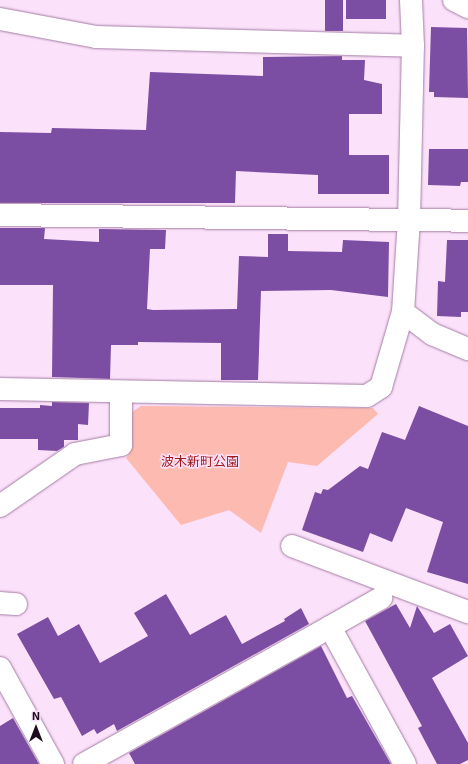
<!DOCTYPE html>
<meta charset="utf-8">
<style>
body{margin:0}
#map{position:relative;width:468px;height:764px;overflow:hidden;background:#fbe1fa;font-family:"Exo 2","Noto Sans JP",sans-serif}
div>[style]{position:absolute}
[style*='--x']{left:calc(var(--x)*1px);top:calc(var(--y)*1px);width:calc(var(--w)*1px);rotate:calc(var(--a)*1deg)}
.green>*{inset:0;background:#fdbab1}
.building>*{inset:0;background:#7b4da3;transform-origin:0 0}
.roads{filter:drop-shadow(0 0 1px #a47da3) drop-shadow(0 0 1px #a47da3)}
.street>*{height:22px;margin:-11px;padding:0 11px;transform-origin:11px;border-radius:11px;background:#fff}
span{translate:-50% -50%;white-space:nowrap;text-align:center;line-height:1.15;-webkit-text-stroke:3px #fbe1fa;paint-order:stroke}
.park-label{font-size:13px;color:#a01c1c}
.north{position:absolute;left:16px;top:708px;width:40px;height:40px;-webkit-text-stroke:3px #fbe1fa;paint-order:stroke;rotate:0deg;font-size:11px;font-weight:700;line-height:16px;text-align:center;color:#1b0d1b}
.north::after{content:'';display:block;margin:auto;width:14px;height:18px;background:#1b0d1b;clip-path:polygon(50% 0,100% 100%,50% 72%,0 100%)}
</style>
<div id="map">
<div class="green">
<i style="clip-path:polygon(141px 406px,373px 408px,378px 414px,317px 466px,288px 462px,261px 533px,229px 510px,181px 525px,126px 458px,130px 453px,132px 412px)"></i>
</div>
<div class="building">
<i style="left:325px;top:0;width:18px;height:31px"></i>
<i style="left:346px;top:0;width:40px;height:19px"></i>
<i style="clip-path:polygon(431px 27px,467px 28px,468px 98px,434px 97px,434px 92px,429px 92px)"></i>
<i style="clip-path:polygon(342px 56px,342px 60px,365px 60px,364px 80px,382px 84px,382px 114px,349px 114px,349px 155px,389px 155px,389px 194px,318px 194px,318px 175px,236px 171px,235px 203px,0 203px,0 132px,51px 133px,52px 128px,146px 130px,150px 72px,263px 76px,263px 57px)"></i>
<i style="clip-path:polygon(429px 149px,468px 149px,468px 182px,461px 182px,460px 186px,428px 185px)"></i>
<i style="clip-path:polygon(0 228px,45px 228px,44px 239px,99px 242px,99px 229px,166px 230px,165px 249px,150px 249px,147px 309px,153px 310px,237px 309px,239px 256px,268px 257px,268px 234px,288px 234px,288px 251px,342px 252px,343px 240px,389px 242px,388px 297px,331px 290px,261px 291px,258px 380px,221px 380px,221px 343px,138px 342px,138px 345px,111px 345px,110px 379px,52px 377px,53px 285px,0 285px)"></i>
<i style="clip-path:polygon(447px 240px,468px 240px,468px 312px,461px 312px,461px 317px,437px 316px,438px 281px,445px 282px)"></i>
<i style="clip-path:polygon(52px 402px,89px 403px,88px 425px,78px 424px,78px 440px,64px 440px,64px 447px,57px 451px,38px 450px,38px 439px,0 439px,0 408px,40px 408px,40px 405px,52px 406px)"></i>
<i style="clip-path:polygon(419px 406px,468px 426px,468px 584px,427px 572px,443px 522px,406px 508px,392px 542px,370px 533px,363px 552px,302px 530px,315px 492px,321px 494px,323px 489px,328px 490px,360px 466px,368px 469px,382px 432px,405px 440px)"></i>
<i style="clip-path:polygon(166px 594px,190px 635px,226px 615px,242px 644px,285px 621px,284px 619px,301px 608px,309px 624px,117px 731px,114px 724px,97px 734px,94px 729px,82px 736px,61px 697px,54px 699px,17px 634px,48px 617px,58px 636px,79px 624px,100px 663px,148px 636px,134px 613px)"></i>
<i style="clip-path:polygon(396px 604px,410px 628px,417px 606px,434px 633px,450px 624px,468px 656px,432px 678px,468px 743px,468px 760px,460px 764px,437px 764px,418px 728px,422px 726px,365px 621px)"></i>
<i style="clip-path:polygon(321px 646px,347px 698px,352px 696px,391px 764px,135px 764px,129px 753px)"></i>
<i style="clip-path:polygon(13px 718px,39px 764px,0 764px,0 726px)"></i>
</div>
<div class="roads">
<div class="street">
<i style="--x:454;--y:0;--w:16;--a:27"></i>
<i style="--x:0;--y:19;--w:98;--a:10.6"></i>
<i style="--x:96;--y:37;--w:317;--a:1.6"></i>
<i style="--x:0;--y:215;--w:468;--a:0.7"></i>
<i style="--x:403;--y:312;--w:36;--a:37"></i>
<i style="--x:432;--y:334;--w:39;--a:23"></i>
<i style="--x:0;--y:389;--w:367;--a:1.1"></i>
<i style="--x:367;--y:396;--w:17;--a:-33"></i>
<i style="--x:381;--y:387;--w:78;--a:-73.7"></i>
<i style="--x:403;--y:312;--w:92;--a:-86.3"></i>
<i style="--x:409;--y:220;--w:174;--a:-88.7"></i>
<i style="--x:413;--y:46;--w:46;--a:-92.5"></i>
<i style="--x:0;--y:506;--w:91;--a:-34.7"></i>
<i style="--x:75;--y:454;--w:47;--a:-11.1"></i>
<i style="--x:121;--y:445;--w:53;--a:-90"></i>
<i style="--x:292;--y:546;--w:188;--a:20.6"></i>
<i style="--x:0;--y:603;--w:16;--a:4"></i>
<i style="--x:330;--y:627;--w:59;--a:-29.6"></i>
<i style="--x:0;--y:668;--w:110;--a:61.1"></i>
<i style="--x:84;--y:764;--w:282;--a:-29.1"></i>
<i style="--x:330;--y:627;--w:156;--a:61.3"></i>
</div>
</div>
<div class="park-label">
<span style="left:200px;top:461px">波木新町公園</span>
</div>
<div class="north">N</div>
</div>
